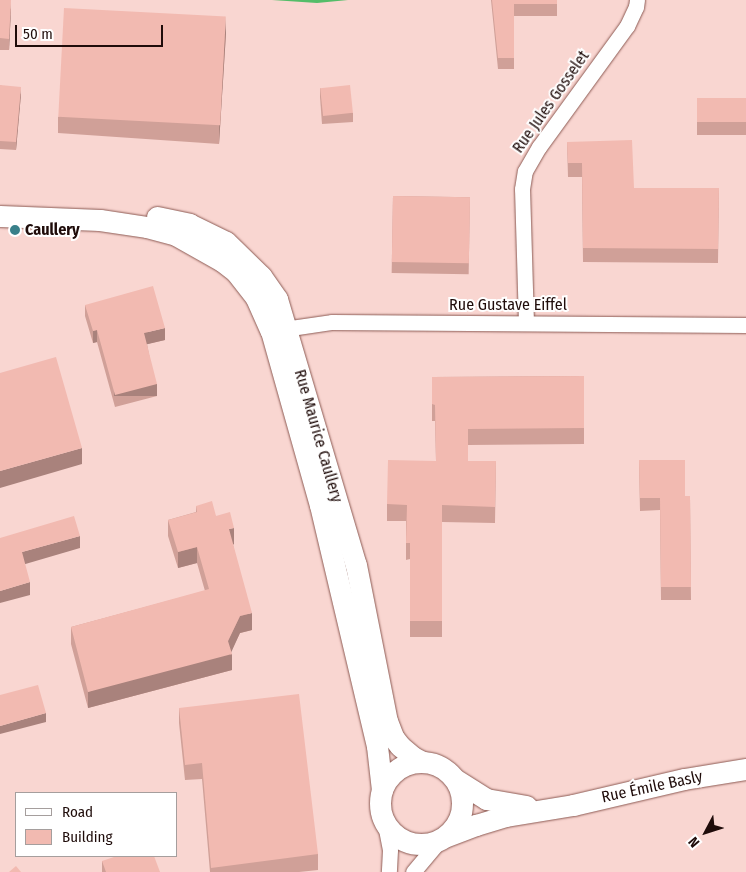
<!DOCTYPE html>
<meta charset="utf-8">
<style>
body{margin:0}
#map{position:relative;width:746px;height:872px;overflow:hidden;background:#f9d6d1;font-family:"Fira Sans Condensed",sans-serif}
div>[style]{position:absolute}
[style*='--x']{left:calc(var(--x)*1px);top:calc(var(--y)*1px);width:calc(var(--w)*1px);rotate:calc(var(--a)*1deg)}
.water>*{inset:0;background:#54bd69}
.roads{filter:drop-shadow(0 0 1px #8d5b54) drop-shadow(0 0 1px #8d5b54)}
.street>*{height:15px;margin:-7.5px;padding:0 7.5px;transform-origin:7.5px;border-radius:7.5px;background:#fff}
.secondary>*{height:21px;margin:-10.5px;padding:0 10.5px;transform-origin:10.5px;border-radius:10.5px;background:#fff}
.secondary>.ring{margin:-10.5px;padding:0;box-sizing:content-box;background:none;border:21px solid #fff;border-radius:50%}
.wall>*{inset:0;background:#d0a098;transform-origin:0 0}
.shaded-wall>*{inset:0;background:#a9827c;transform-origin:0 0}
.building>*{inset:0;background:#f2bab1;transform-origin:0 0}
.dots>*{width:14px;height:14px;translate:-50% -50%;box-sizing:border-box;border:2px solid #fff;border-radius:50%}
span{translate:-50% -50%;white-space:nowrap;text-align:center;line-height:1.15;-webkit-text-stroke:4px #fff;paint-order:stroke}
.street-label{font-size:16px;color:#1f0c0a}
.poi-label{font-size:16px;color:#1f0c0a;font-weight:700}
.left{translate:0 -50%;text-align:left}
.legend{position:absolute;left:15px;top:792px;width:162px;height:65px;box-sizing:border-box;background:#fff;border:1px solid #a59e9d;margin:0;padding:6px 9px;list-style:none;font-size:15px;color:#1f0c0a}
.legend li{display:flex;align-items:center;gap:10px;height:25px}
.legend b{width:25px;border:1px solid #a59e9d}
.north{position:absolute;left:681px;top:807px;width:50px;height:50px;-webkit-text-stroke:4px #fff;paint-order:stroke;rotate:230deg;font-size:14px;font-weight:700;line-height:20px;text-align:center;color:#1f0c0a}
.north::after{content:'';display:block;margin:auto;width:18px;height:22px;background:#1f0c0a;clip-path:polygon(50% 0,100% 100%,50% 72%,0 100%)}
.scale{position:absolute;left:15px;top:25px;width:148px;height:22px;box-sizing:border-box;border:2px solid #1f0c0a;border-top:0;padding-left:6px;font-size:15px;line-height:18px;white-space:nowrap;color:#1f0c0a;-webkit-text-stroke:4px #fff;paint-order:stroke}
</style>
<div id="map">
<div class="water">
<i style="clip-path:polygon(272px 0,348px 0,317px 3px)"></i>
</div>
<div class="roads">
<div class="street">
<i style="--x:526;--y:323;--w:134;--a:-91.7"></i>
<i style="--x:522;--y:189;--w:18;--a:-81"></i>
<i style="--x:525;--y:171;--w:28;--a:-60"></i>
<i style="--x:539;--y:147;--w:150;--a:-54"></i>
<i style="--x:627;--y:26;--w:21;--a:-65"></i>
<i style="--x:636;--y:7;--w:7;--a:-82"></i>
<i style="--x:277;--y:330;--w:56;--a:-8.3"></i>
<i style="--x:332;--y:322;--w:414;--a:0.4"></i>
<i style="--x:385;--y:824;--w:26;--a:79"></i>
<i style="--x:390;--y:850;--w:22;--a:93"></i>
<i style="--x:413;--y:872;--w:40;--a:-50"></i>
</div>
<div class="secondary">
<i style="--x:0;--y:216;--w:100;--a:2.3"></i>
<i style="--x:100;--y:220;--w:48;--a:8.5"></i>
<i style="--x:147;--y:227;--w:30;--a:15"></i>
<i style="--x:176;--y:235;--w:53;--a:29.5"></i>
<i style="--x:222;--y:261;--w:18;--a:38"></i>
<i style="--x:236;--y:272;--w:33;--a:52"></i>
<i style="--x:256;--y:298;--w:36;--a:66"></i>
<i style="--x:271;--y:331;--w:181;--a:74.3"></i>
<i style="--x:320;--y:505;--w:248;--a:76.7"></i>
<i style="--x:377;--y:746;--w:44;--a:83.5"></i>
<i style="--x:157;--y:217;--w:33;--a:12"></i>
<i style="--x:189;--y:224;--w:41;--a:25.9"></i>
<i style="--x:226;--y:242;--w:49;--a:44.2"></i>
<i style="--x:261;--y:276;--w:28;--a:55"></i>
<i style="--x:277;--y:299;--w:277;--a:73.5"></i>
<i style="--x:356;--y:565;--w:159;--a:78.8"></i>
<i style="--x:387;--y:721;--w:17;--a:69"></i>
<i style="--x:393;--y:737;--w:11;--a:52"></i>
<i style="--x:400;--y:746;--w:17;--a:40"></i>
<i style="--x:413;--y:757;--w:11;--a:27"></i>
<i class="ring" style="left:380px;top:762px;width:61px;height:61px"></i>
<i style="--x:456;--y:780;--w:36;--a:32"></i>
<i style="--x:486;--y:799;--w:41;--a:9.9"></i>
<i style="--x:447;--y:836;--w:31;--a:-21"></i>
<i style="--x:476;--y:825;--w:31;--a:-17"></i>
<i style="--x:506;--y:816;--w:68;--a:-9.3"></i>
<i style="--x:573;--y:805;--w:114;--a:-13.2"></i>
<i style="--x:684;--y:779;--w:63;--a:-9.2"></i>
</div>
</div>
<div class="wall">
<i style="clip-path:polygon(0 0,11px 9px,9px 50px,0 50px)"></i>
<i style="clip-path:polygon(491px 0,557px 0,557px 16px,514px 16px,514px 69px,498px 69px)"></i>
<i style="clip-path:polygon(226px 33px,219px 144px,58px 133px,58px 117px)"></i>
<i style="clip-path:polygon(0 85px,21px 94px,16px 150px,0 149px)"></i>
<i style="clip-path:polygon(320px 88px,353px 113px,353px 122px,322px 124px,320px 97px)"></i>
<i style="left:746px;top:98px;width:37px;height:49px;rotate:90deg"></i>
<i style="clip-path:polygon(567px 142px,634px 188px,719px 188px,718px 263px,583px 262px,582px 177px,568px 177px)"></i>
<i style="left:393px;top:196px;width:77px;height:77px;rotate:1deg"></i>
<i style="clip-path:polygon(85px 305px,165px 340px,147px 344px,157px 396px,115px 407px,97px 342px,93px 343px,85px 316px)"></i>
<i style="clip-path:polygon(584px 376px,584px 444px,468px 445px,468px 461px,496px 461px,495px 523px,442px 522px,442px 637px,410px 637px,410px 559px,406px 560px,406px 521px,387px 521px,387px 504px,436px 461px,435px 421px,432px 421px,432px 377px)"></i>
<i style="clip-path:polygon(639px 460px,685px 496px,690px 496px,691px 600px,661px 600px,660px 510px,640px 511px)"></i>
<i style="clip-path:polygon(196px 506px,216px 516px,234px 544px,233px 545px,252px 630px,240px 633px,231px 651px,232px 670px,88px 708px,71px 644px,71px 627px,205px 591px,197px 563px,178px 568px,168px 536px,168px 520px,196px 512px)"></i>
<i style="clip-path:polygon(179px 708px,318px 854px,318px 870px,299px 872px,210px 872px,202px 779px,185px 780px,179px 723px)"></i>
<i style="clip-path:polygon(102px 861px,160px 872px,102px 872px)"></i>
</div>
<div class="shaded-wall">
<i style="clip-path:polygon(11px 0,11px 9px,9px 50px,9px 39px)"></i>
<i style="clip-path:polygon(226px 17px,226px 33px,219px 144px,219px 128px)"></i>
<i style="clip-path:polygon(21px 87px,21px 94px,16px 150px,16px 142px)"></i>
<i style="clip-path:polygon(165px 328px,165px 340px,144px 345px,144px 333px)"></i>
<i style="clip-path:polygon(97px 330px,97px 342px,93px 343px,93px 331px)"></i>
<i style="left:157px;top:384px;width:12px;height:43px;rotate:90deg"></i>
<i style="clip-path:polygon(82px 448px,82px 464px,0 488px,0 471px)"></i>
<i style="clip-path:polygon(234px 528px,234px 544px,229px 546px,229px 529px)"></i>
<i style="clip-path:polygon(80px 536px,80px 548px,22px 565px,22px 552px)"></i>
<i style="clip-path:polygon(197px 547px,197px 563px,178px 568px,178px 552px)"></i>
<i style="clip-path:polygon(30px 582px,30px 595px,0 603px,0 591px)"></i>
<i style="clip-path:polygon(252px 613px,252px 630px,240px 633px,230px 655px,232px 654px,232px 670px,88px 708px,88px 692px,228px 641px,240px 616px)"></i>
<i style="clip-path:polygon(46px 713px,46px 722px,0 734px,0 726px)"></i>
</div>
<div class="building">
<i style="clip-path:polygon(0 0,11px 0,9px 39px,0 38px)"></i>
<i style="clip-path:polygon(492px 0,557px 0,557px 4px,514px 4px,514px 58px,498px 58px)"></i>
<i style="left:64px;top:8px;width:162px;height:109px;rotate:3deg"></i>
<i style="clip-path:polygon(0 85px,21px 87px,16px 142px,0 141px)"></i>
<i style="left:350px;top:85px;width:28px;height:30px;rotate:84deg"></i>
<i style="left:746px;top:98px;width:24px;height:49px;rotate:90deg"></i>
<i style="clip-path:polygon(632px 140px,634px 188px,719px 188px,718px 249px,583px 248px,582px 163px,568px 163px,567px 142px)"></i>
<i style="left:393px;top:196px;width:77px;height:66px;rotate:1deg"></i>
<i style="clip-path:polygon(153px 286px,165px 328px,144px 333px,157px 384px,115px 395px,97px 330px,93px 331px,85px 305px)"></i>
<i style="clip-path:polygon(56px 357px,82px 448px,0 471px,0 373px)"></i>
<i style="clip-path:polygon(584px 376px,584px 428px,468px 429px,468px 461px,496px 461px,495px 507px,442px 505px,442px 621px,410px 621px,410px 543px,406px 543px,407px 505px,387px 504px,388px 460px,436px 461px,435px 405px,432px 404px,432px 377px)"></i>
<i style="clip-path:polygon(639px 460px,685px 460px,685px 496px,690px 496px,691px 587px,661px 587px,660px 498px,640px 498px)"></i>
<i style="clip-path:polygon(212px 501px,216px 516px,230px 512px,234px 528px,229px 529px,252px 613px,240px 616px,228px 641px,232px 654px,88px 692px,71px 627px,209px 589px,197px 547px,178px 552px,168px 520px,197px 512px,196px 506px)"></i>
<i style="clip-path:polygon(74px 516px,80px 536px,22px 552px,30px 582px,0 591px,0 538px)"></i>
<i style="clip-path:polygon(38px 685px,46px 713px,0 726px,0 695px)"></i>
<i style="clip-path:polygon(299px 694px,318px 854px,211px 868px,202px 763px,185px 765px,179px 708px)"></i>
<i style="clip-path:polygon(117px 856px,154px 856px,160px 872px,106px 872px,102px 861px)"></i>
<i style="clip-path:polygon(16px 866px,21px 872px,9px 872px)"></i>
</div>
<div class="dots">
<i style="left:15px;top:230px;background:#39808a"></i>
</div>
<div class="street-label">
<span style="left:551px;top:102px;rotate:-55deg">Rue Jules Gosselet</span>
<span style="left:508px;top:305px">Rue Gustave Eiffel</span>
<span style="left:318px;top:436px;rotate:74deg">Rue Maurice Caullery</span>
<span style="left:652px;top:787px;rotate:-12deg">Rue Émile Basly</span>
</div>
<div class="poi-label">
<span class="left" style="left:25px;top:230px">Caullery</span>
</div>
<ul class="legend">
<li><b style="height:6px;background:#fff"></b>Road</li>
<li><b style="height:14px;background:#f2bab1"></b>Building</li>
</ul>
<div class="north">N</div>
<div class="scale">50 m</div>
</div>
